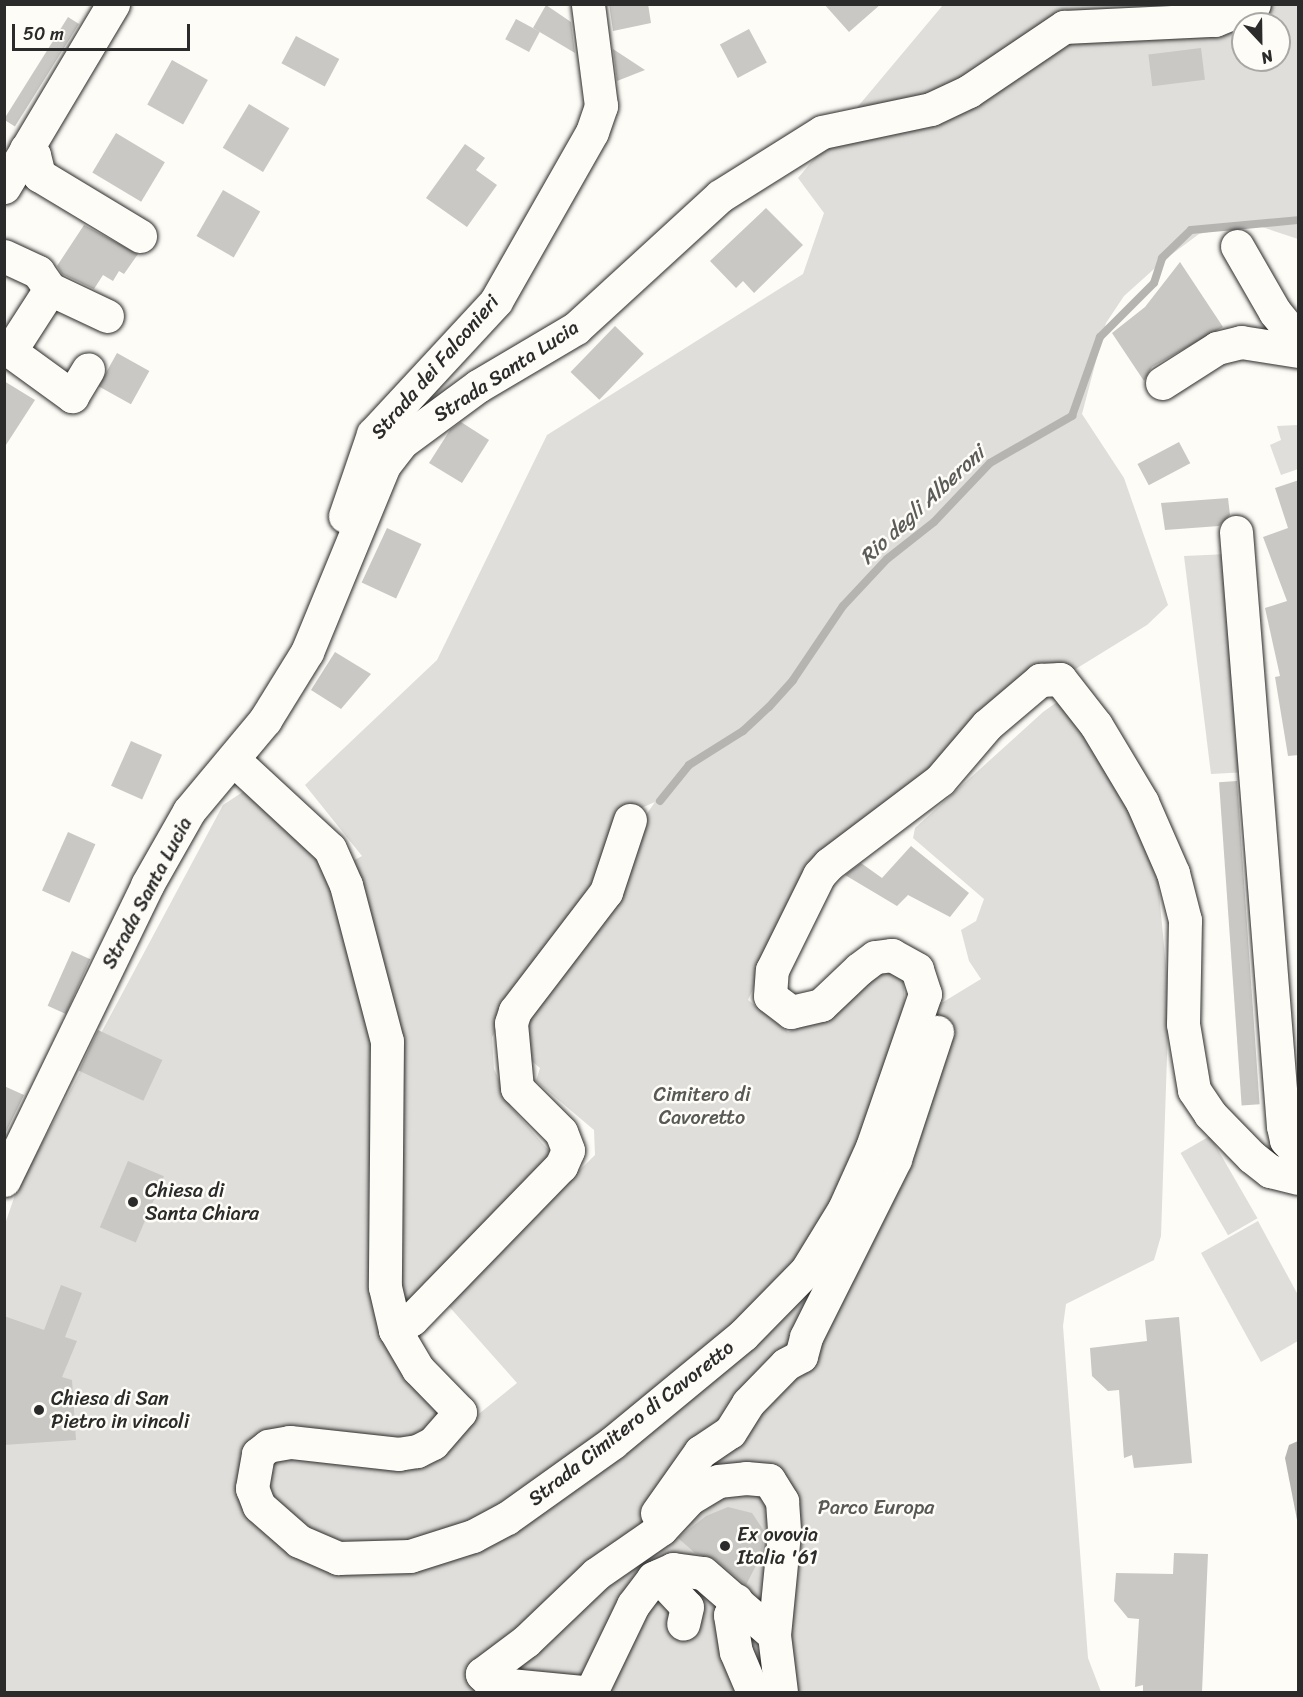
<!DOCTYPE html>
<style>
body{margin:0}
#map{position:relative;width:1303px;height:1697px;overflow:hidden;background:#fdfcf7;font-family:Sriracha,sans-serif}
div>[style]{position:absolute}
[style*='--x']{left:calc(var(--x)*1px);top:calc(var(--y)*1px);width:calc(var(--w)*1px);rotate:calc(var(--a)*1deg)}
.green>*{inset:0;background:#dfdeda;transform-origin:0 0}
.water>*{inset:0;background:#b5b4b1}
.stream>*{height:8px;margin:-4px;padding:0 4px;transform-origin:4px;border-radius:4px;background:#b5b4b1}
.building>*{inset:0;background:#c9c8c4;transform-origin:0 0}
.roads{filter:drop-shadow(0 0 2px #2b2b2b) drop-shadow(0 0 2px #2b2b2b)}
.minor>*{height:33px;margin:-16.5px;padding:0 16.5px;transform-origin:16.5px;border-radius:16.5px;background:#fdfcf7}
.dots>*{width:16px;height:16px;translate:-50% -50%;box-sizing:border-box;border:3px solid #fdfcf7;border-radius:50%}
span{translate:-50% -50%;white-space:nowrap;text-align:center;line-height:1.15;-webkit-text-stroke:5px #fdfcf7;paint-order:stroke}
.street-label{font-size:20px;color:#2b2b2b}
.park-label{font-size:20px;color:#585857}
.poi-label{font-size:20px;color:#2b2b2b}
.left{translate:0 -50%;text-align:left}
.water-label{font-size:21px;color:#5b5b5a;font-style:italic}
.frame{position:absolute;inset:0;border:6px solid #2b2b2b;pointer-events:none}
.north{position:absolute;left:1231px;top:12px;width:60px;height:60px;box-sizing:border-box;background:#fdfcf7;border:2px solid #a9a8a5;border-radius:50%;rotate:158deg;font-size:16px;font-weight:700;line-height:24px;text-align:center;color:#2b2b2b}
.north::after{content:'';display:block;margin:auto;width:21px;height:27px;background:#2b2b2b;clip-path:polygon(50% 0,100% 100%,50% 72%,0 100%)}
.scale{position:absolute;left:12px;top:24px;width:178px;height:27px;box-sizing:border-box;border:3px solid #2b2b2b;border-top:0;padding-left:8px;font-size:18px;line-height:21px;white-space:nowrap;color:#2b2b2b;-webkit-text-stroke:4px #fdfcf7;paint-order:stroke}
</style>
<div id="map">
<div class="green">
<i style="clip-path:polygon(evenodd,943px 5px,1298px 5px,1298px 239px,1250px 223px,1199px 234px,1164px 260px,1124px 296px,1106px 323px,1082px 414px,1124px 478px,1168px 605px,1147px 625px,1040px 691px,792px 904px,748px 1000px,788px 1032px,819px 1021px,871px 977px,890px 971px,903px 978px,905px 1005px,935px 1007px,981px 979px,969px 961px,961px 930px,976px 921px,984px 899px,913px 838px,915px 828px,1043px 712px,1060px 700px,1072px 706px,1145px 835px,1158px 883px,1169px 997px,1161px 1236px,1154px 1260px,1066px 1304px,1063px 1326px,1088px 1658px,1101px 1692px,5px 1692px,5px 1224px,16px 1192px,223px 805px,261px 780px,340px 868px,362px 856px,305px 785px,437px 660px,547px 435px,803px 274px,824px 213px,798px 178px,943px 5px,1243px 24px,1279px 24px,1279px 60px,1243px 60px,1243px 24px,943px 5px,655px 802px,622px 849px,523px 1029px,527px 1057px,540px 1068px,536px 1081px,594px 1130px,595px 1155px,446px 1303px,517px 1383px,470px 1421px,382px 1306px,416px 1298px,556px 1159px,511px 1107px,494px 1069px,492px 1037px,639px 809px,655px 802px)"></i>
<i style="clip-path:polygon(1298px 425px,1298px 469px,1281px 475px,1270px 445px,1281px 440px,1277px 426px)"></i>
<i style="clip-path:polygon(1229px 554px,1248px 772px,1211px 774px,1184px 556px)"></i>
<i style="left:1210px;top:1136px;width:95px;height:34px;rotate:60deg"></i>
<i style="clip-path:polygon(1258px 1221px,1298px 1295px,1298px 1341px,1261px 1362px,1201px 1253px)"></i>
</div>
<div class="water">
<i style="clip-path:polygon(1298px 1441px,1298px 1525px,1285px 1458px,1289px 1445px)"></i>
</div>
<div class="stream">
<i style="--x:660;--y:801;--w:46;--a:-51.1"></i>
<i style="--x:689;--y:765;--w:64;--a:-32.2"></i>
<i style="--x:743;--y:731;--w:35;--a:-43"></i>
<i style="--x:769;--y:707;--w:36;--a:-48"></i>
<i style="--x:793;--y:680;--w:89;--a:-56"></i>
<i style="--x:843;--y:606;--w:64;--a:-46.9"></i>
<i style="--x:887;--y:559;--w:60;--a:-38.2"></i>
<i style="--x:934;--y:522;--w:81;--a:-46.5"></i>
<i style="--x:990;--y:463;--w:95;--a:-29.8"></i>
<i style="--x:1072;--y:416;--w:84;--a:-70.5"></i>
<i style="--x:1100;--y:337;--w:76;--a:-45"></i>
<i style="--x:1154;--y:283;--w:26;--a:-72"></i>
<i style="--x:1162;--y:258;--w:40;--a:-44"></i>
<i style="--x:1191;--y:230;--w:107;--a:-5.3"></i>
</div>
<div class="building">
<i style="clip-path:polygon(609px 4px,648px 4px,651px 23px,613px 31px)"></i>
<i style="clip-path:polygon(824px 4px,881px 4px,849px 32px)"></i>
<i style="clip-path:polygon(546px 5px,571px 22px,575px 53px,533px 28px)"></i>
<i style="left:68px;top:17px;width:13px;height:121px;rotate:32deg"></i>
<i style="left:516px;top:19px;width:27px;height:23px;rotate:28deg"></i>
<i style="left:749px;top:29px;width:38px;height:33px;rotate:62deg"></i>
<i style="left:296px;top:36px;width:49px;height:31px;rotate:28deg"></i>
<i style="left:1201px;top:48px;width:32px;height:53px;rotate:83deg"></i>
<i style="clip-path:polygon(613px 49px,645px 70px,617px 81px)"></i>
<i style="left:172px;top:60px;width:41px;height:51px;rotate:29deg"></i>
<i style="left:249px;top:104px;width:47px;height:51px;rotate:31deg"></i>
<i style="left:116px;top:133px;width:57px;height:46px;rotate:31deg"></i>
<i style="clip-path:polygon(465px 144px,485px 158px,476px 170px,497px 185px,467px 227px,426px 198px)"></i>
<i style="left:223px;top:190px;width:43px;height:53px;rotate:30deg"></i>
<i style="clip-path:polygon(766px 208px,803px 245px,754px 293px,743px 281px,736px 288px,710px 261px)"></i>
<i style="clip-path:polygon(84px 225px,138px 254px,124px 274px,119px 271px,113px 281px,103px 275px,94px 289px,62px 274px,57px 266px)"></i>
<i style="clip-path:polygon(1180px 262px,1223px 327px,1152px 367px,1144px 381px,1112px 333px,1145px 307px)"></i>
<i style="left:615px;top:326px;width:40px;height:64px;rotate:44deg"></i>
<i style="left:117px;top:353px;width:37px;height:38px;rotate:29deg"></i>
<i style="clip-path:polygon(4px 381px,35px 400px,4px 448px)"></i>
<i style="clip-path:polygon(461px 422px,489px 440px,462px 483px,429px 463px,450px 430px)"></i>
<i style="left:1179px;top:442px;width:24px;height:47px;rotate:62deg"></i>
<i style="clip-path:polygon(1299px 480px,1299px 755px,1288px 756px,1275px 677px,1280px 676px,1265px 608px,1287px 601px,1263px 537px,1288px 528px,1275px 488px)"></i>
<i style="clip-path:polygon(1228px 498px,1230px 515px,1219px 526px,1165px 530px,1161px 503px)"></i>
<i style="left:387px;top:528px;width:38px;height:60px;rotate:25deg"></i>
<i style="clip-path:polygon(335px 652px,371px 674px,341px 709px,311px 690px)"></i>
<i style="left:131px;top:741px;width:34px;height:49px;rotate:24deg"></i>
<i style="left:1237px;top:781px;width:324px;height:18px;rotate:86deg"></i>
<i style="left:68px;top:832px;width:30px;height:64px;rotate:24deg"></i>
<i style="clip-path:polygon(911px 846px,969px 893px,950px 917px,908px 895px,897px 906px,845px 875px,861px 863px,882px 878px)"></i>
<i style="left:72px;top:951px;width:20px;height:60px;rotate:24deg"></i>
<i style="left:98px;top:1030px;width:71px;height:45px;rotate:25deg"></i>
<i style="clip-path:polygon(4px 1086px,24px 1095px,4px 1136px)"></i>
<i style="left:128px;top:1161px;width:39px;height:72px;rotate:23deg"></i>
<i style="clip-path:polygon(61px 1285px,82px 1293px,65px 1337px,77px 1341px,62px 1377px,72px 1380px,76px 1440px,4px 1445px,4px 1316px,44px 1330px)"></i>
<i style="clip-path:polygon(1179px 1317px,1192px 1463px,1134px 1468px,1132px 1455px,1124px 1458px,1119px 1390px,1108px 1391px,1092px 1376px,1090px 1348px,1147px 1341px,1145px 1320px)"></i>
<i style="clip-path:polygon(728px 1507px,752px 1513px,764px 1531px,762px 1554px,746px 1585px,715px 1559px,695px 1553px,678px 1538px,706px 1516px)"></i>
<i style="clip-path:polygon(1174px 1553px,1208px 1554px,1202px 1692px,1143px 1692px,1143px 1685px,1135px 1687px,1139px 1619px,1128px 1618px,1114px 1601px,1116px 1573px,1173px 1574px)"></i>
</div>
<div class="roads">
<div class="minor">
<i style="--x:26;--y:149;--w:10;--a:37"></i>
<i style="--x:34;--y:155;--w:21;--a:76"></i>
<i style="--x:39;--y:175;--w:118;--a:31.1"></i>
<i style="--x:4;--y:187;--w:213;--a:-59.2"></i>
<i style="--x:1237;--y:246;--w:76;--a:60.1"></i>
<i style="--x:1275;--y:312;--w:36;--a:51"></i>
<i style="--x:4;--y:256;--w:38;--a:25"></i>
<i style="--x:38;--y:272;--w:21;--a:55"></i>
<i style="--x:50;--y:289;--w:63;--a:25.3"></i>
<i style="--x:50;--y:289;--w:74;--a:122.8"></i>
<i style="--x:10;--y:351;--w:77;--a:36"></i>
<i style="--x:72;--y:396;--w:31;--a:-59"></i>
<i style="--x:1162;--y:383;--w:65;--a:-32.5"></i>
<i style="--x:1217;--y:348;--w:25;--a:-14"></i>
<i style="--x:1241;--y:342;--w:58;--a:9"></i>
<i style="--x:345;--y:516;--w:87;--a:-71.1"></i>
<i style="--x:373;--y:434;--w:181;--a:-47.2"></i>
<i style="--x:496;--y:301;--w:194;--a:-60.4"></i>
<i style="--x:592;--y:132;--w:28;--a:-71"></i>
<i style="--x:601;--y:106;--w:103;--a:-97.3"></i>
<i style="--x:1236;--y:532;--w:596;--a:85.48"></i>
<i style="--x:1283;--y:1126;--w:14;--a:78"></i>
<i style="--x:1286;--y:1140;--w:18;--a:47"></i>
<i style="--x:235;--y:761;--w:129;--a:42.8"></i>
<i style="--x:330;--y:849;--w:39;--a:66"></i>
<i style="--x:346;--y:885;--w:161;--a:75.3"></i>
<i style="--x:387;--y:1041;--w:246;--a:90.5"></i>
<i style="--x:385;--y:1287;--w:44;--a:76.9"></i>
<i style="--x:395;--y:1330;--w:45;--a:59.5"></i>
<i style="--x:418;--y:1369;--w:60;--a:45.7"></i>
<i style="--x:460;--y:1412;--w:41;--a:131.1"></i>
<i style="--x:433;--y:1443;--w:18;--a:153"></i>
<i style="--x:417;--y:1451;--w:18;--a:171"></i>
<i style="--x:399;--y:1454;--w:110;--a:-173.7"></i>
<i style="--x:290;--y:1442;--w:22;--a:170"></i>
<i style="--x:268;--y:1446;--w:13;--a:141"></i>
<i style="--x:258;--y:1454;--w:35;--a:100"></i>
<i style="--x:252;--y:1488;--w:19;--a:69"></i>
<i style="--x:259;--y:1506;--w:53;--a:41.2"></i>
<i style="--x:299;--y:1541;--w:43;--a:23.6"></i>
<i style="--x:338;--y:1558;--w:72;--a:-1.6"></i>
<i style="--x:410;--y:1556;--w:66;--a:-17.6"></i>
<i style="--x:473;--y:1536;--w:38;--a:-28"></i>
<i style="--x:507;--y:1518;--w:129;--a:-35.5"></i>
<i style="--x:612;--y:1443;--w:170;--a:-39.5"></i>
<i style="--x:743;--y:1335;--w:90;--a:-45.5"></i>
<i style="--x:806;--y:1271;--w:73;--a:-58.5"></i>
<i style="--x:844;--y:1209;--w:68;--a:-65.7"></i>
<i style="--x:872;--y:1147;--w:162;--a:-70.9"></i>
<i style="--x:925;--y:994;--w:26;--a:-108"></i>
<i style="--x:917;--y:969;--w:29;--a:-151"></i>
<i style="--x:892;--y:955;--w:17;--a:173"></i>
<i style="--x:875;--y:957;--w:20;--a:143"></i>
<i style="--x:859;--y:969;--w:52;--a:136.5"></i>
<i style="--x:821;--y:1005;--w:31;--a:167"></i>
<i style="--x:791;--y:1012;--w:26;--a:-143"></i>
<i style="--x:770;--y:996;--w:26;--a:-86"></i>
<i style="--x:772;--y:970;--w:106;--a:-63.7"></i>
<i style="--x:819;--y:875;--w:15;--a:-48"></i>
<i style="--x:829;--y:864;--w:139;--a:-37.1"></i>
<i style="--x:940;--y:780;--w:72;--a:-49.5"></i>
<i style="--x:987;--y:725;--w:70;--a:-40.3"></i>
<i style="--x:1040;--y:680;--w:20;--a:-3"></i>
<i style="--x:1060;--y:679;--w:58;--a:52"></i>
<i style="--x:1096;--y:725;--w:90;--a:59.1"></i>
<i style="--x:1142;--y:802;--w:77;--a:66.4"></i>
<i style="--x:1173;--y:873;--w:49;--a:75.7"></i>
<i style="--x:1185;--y:920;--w:104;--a:91.1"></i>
<i style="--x:1183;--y:1024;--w:67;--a:80.5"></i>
<i style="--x:1194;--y:1090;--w:29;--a:56"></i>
<i style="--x:1210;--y:1114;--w:60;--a:45.7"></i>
<i style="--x:1252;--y:1157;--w:23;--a:38"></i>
<i style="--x:1270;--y:1171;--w:29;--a:14"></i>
<i style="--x:4;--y:1180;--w:328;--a:-64.1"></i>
<i style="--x:147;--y:885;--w:85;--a:-60.4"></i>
<i style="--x:189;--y:811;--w:119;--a:-50.1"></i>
<i style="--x:265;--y:720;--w:80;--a:-58.3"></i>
<i style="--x:307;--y:652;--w:202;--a:-67.6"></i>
<i style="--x:384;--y:465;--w:29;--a:-52"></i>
<i style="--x:402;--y:442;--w:94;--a:-36.4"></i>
<i style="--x:478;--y:386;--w:114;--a:-30.6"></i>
<i style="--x:576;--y:328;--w:195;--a:-42.5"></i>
<i style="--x:720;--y:196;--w:120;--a:-32.1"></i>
<i style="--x:822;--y:132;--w:111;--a:-11.9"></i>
<i style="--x:931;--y:109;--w:42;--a:-25.3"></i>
<i style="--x:969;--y:91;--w:115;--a:-34"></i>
<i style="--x:1064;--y:27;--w:151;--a:-2.7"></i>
<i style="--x:1215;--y:20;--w:42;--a:-22.3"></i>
<i style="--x:395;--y:1330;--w:20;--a:-33"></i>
<i style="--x:412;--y:1319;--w:214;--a:-45.8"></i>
<i style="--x:561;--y:1166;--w:17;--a:-66"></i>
<i style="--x:568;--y:1150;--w:19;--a:-111"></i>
<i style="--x:561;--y:1132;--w:62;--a:-135"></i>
<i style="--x:517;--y:1088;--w:65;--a:-95.3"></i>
<i style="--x:511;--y:1023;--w:13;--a:-72"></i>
<i style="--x:515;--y:1011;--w:150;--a:-52.6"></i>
<i style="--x:606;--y:892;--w:76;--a:-71.6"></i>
<i style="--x:657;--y:1513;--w:75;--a:-54.8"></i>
<i style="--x:700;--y:1452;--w:36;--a:-34"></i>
<i style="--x:730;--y:1432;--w:34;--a:-58"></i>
<i style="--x:748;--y:1403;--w:54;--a:-45.7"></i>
<i style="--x:786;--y:1364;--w:17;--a:-28"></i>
<i style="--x:801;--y:1356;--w:20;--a:-75"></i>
<i style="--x:806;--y:1337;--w:199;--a:-63.4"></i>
<i style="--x:895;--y:1159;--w:134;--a:-71.7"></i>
<i style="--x:658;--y:1576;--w:42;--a:46.9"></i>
<i style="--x:687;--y:1607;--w:17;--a:103"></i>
<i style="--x:736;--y:1600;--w:16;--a:112"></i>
<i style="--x:730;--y:1615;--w:37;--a:81"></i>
<i style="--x:736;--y:1652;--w:43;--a:67"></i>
<i style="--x:582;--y:1692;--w:91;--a:-174.4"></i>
<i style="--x:491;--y:1683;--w:13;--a:-135"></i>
<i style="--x:482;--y:1674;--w:55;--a:-36.9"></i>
<i style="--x:526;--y:1641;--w:97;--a:-43.7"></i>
<i style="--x:596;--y:1574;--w:79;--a:-34.7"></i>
<i style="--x:661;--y:1529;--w:42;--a:-46.9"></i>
<i style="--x:690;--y:1498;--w:33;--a:-31"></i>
<i style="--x:718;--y:1481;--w:28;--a:-6"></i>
<i style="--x:746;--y:1478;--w:23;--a:5"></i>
<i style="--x:769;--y:1480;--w:25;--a:58"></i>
<i style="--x:782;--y:1501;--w:32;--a:86"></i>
<i style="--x:784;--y:1533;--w:102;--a:95.6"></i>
<i style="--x:774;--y:1635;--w:57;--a:83"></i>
<i style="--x:591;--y:1692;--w:97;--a:-64.2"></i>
<i style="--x:633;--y:1605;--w:34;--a:-53"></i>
<i style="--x:653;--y:1578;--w:22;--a:-24"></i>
<i style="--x:673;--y:1569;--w:30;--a:8"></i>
<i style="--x:703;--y:1573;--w:94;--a:41.1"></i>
</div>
</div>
<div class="dots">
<i style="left:133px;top:1202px;background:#2b2b2b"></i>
<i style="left:39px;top:1410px;background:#2b2b2b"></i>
<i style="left:725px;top:1546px;background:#2b2b2b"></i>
</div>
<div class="street-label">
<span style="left:435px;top:367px;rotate:-49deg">Strada dei Falconieri</span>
<span style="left:506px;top:371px;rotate:-33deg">Strada Santa Lucia</span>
<span style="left:147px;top:893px;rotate:-62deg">Strada Santa Lucia</span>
<span style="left:631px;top:1423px;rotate:-38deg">Strada Cimitero di Cavoretto</span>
</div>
<div class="park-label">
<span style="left:702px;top:1106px">Cimitero di<br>Cavoretto</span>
<span style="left:876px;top:1507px">Parco Europa</span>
</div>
<div class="poi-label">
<span class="left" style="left:145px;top:1202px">Chiesa di<br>Santa Chiara</span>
<span class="left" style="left:51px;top:1410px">Chiesa di San<br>Pietro in vincoli</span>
<span class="left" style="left:737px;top:1546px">Ex ovovia<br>Italia '61</span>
</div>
<div class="water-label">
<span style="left:922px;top:505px;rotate:-43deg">Rio degli Alberoni</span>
</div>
<div class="frame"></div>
<div class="north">N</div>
<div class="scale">50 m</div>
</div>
